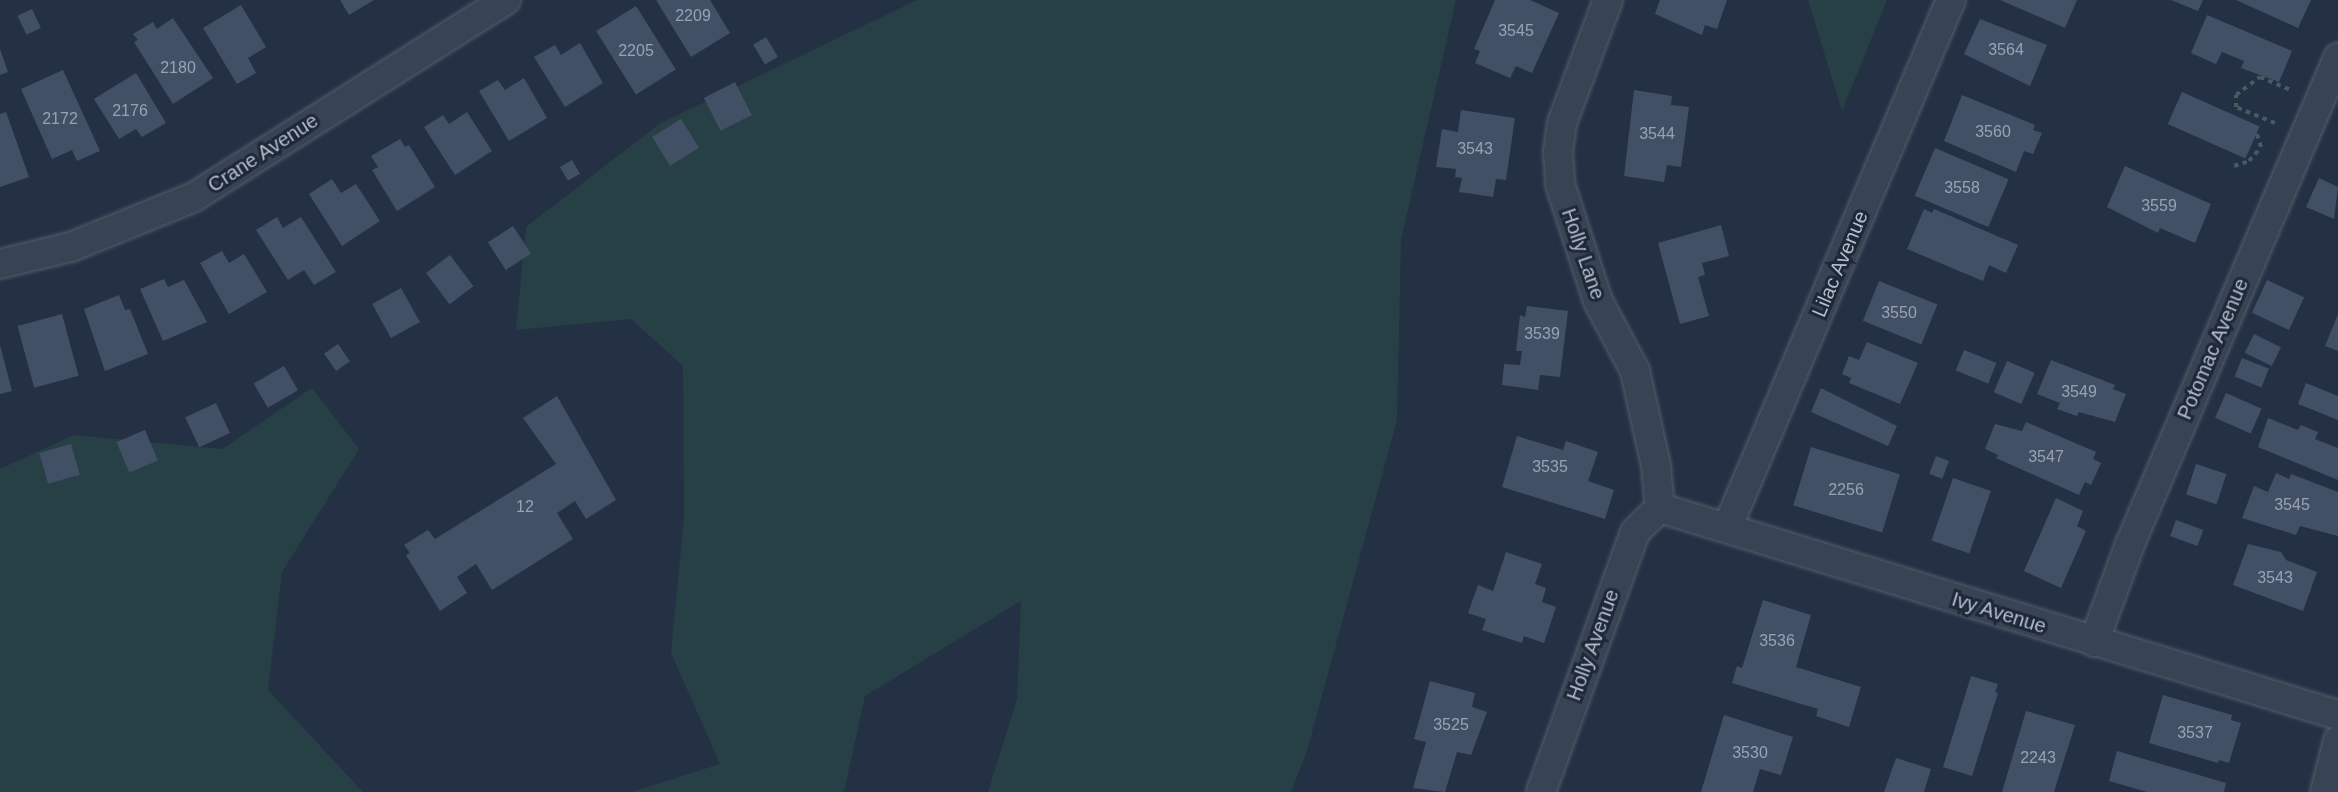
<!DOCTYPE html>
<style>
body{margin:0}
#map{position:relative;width:2338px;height:792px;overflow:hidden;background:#243044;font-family:Arial,sans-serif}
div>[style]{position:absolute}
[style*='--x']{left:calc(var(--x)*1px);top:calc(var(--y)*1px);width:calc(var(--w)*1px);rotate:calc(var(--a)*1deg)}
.green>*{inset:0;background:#264045}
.building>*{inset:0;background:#425066;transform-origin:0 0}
.path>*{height:4px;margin-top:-2px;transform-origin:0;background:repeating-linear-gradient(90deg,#445d61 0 4.5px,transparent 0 9px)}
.roads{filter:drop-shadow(0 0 2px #535e6d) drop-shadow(0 0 2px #535e6d)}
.minor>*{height:28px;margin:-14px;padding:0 14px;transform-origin:14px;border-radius:14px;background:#384353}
span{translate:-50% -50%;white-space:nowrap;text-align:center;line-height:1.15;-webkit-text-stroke:6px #1d2838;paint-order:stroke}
.number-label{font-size:16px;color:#98a2b3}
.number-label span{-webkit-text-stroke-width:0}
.street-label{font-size:20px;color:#b5becd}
</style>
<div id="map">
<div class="green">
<i style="clip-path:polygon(917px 0,1456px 0,1401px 240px,1397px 420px,1307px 751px,1291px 792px,988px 792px,1017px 699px,1021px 601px,865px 696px,844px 792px,632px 792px,720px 764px,671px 653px,684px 516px,683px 366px,631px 319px,516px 330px,526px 227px,659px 124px)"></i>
<i style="clip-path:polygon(1808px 0,1887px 0,1842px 111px)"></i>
<i style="clip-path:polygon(312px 388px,359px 449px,282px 572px,268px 690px,363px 792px,0 792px,0 469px,74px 435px,222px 449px)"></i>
</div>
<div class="building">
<i style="clip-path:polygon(340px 0,374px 0,349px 15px)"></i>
<i style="clip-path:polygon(656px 0,710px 0,730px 33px,691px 57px)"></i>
<i style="clip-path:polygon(1495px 0,1530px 0,1559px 13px,1532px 73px,1516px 66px,1510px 78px,1475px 63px,1480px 51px,1474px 49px)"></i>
<i style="clip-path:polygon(1660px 0,1727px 0,1717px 29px,1705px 25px,1702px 35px,1655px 14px)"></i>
<i style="clip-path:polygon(2000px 0,2077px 0,2065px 28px)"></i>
<i style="clip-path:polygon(2171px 0,2203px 0,2198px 11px)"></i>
<i style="clip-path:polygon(2236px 0,2311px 0,2298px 28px)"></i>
<i style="clip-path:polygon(241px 5px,266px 47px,248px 58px,256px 73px,237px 84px,203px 28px)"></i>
<i style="left:636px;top:6px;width:75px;height:47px;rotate:58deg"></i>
<i style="left:32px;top:9px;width:21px;height:16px;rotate:65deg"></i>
<i style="clip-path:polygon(2207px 15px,2292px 51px,2279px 82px,2241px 68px,2244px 61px,2222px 52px,2216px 64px,2191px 53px)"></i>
<i style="clip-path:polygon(173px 18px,213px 78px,173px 104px,134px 42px,138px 40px,133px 34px,153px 22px,157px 29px)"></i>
<i style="clip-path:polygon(1980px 19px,2047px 45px,2030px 86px,1964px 54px)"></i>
<i style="left:766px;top:37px;width:23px;height:15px;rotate:59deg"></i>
<i style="clip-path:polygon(580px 43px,603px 83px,565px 107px,534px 57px,555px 45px,561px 55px)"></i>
<i style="clip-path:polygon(0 49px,8px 72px,0 75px)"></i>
<i style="clip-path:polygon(63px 70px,100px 151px,77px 161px,72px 150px,52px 159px,21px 89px)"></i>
<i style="clip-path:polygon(136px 73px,166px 123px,142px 137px,136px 129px,119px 139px,94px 99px)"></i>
<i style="clip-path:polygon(524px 78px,547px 118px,509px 141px,479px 91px,498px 80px,505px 90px)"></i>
<i style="left:735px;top:82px;width:37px;height:35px;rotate:63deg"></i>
<i style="clip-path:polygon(1634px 90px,1672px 96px,1671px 105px,1689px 107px,1681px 167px,1667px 165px,1664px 182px,1624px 176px)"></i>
<i style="left:2182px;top:92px;width:85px;height:35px;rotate:24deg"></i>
<i style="clip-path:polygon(1962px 95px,2035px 125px,2033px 130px,2042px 133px,2033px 154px,2024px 151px,2016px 172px,1944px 141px)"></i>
<i style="clip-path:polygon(1461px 110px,1515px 118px,1506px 180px,1496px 179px,1493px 197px,1459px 192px,1462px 178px,1455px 177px,1456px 169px,1436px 167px,1442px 129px,1458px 132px)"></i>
<i style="clip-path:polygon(6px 112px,29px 177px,0 187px,0 114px)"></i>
<i style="clip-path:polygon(467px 112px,492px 151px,455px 175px,424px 127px,443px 115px,449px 124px)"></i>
<i style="left:681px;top:119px;width:34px;height:34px;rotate:58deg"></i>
<i style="clip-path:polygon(400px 139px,405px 147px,409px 145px,435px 187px,397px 211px,372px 170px,378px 167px,371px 156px)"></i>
<i style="left:1935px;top:148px;width:80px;height:52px;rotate:23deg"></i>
<i style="left:572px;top:160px;width:16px;height:14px;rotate:60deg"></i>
<i style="clip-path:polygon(2125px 166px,2211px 204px,2195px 243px,2160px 228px,2158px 233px,2107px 207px)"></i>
<i style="clip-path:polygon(2319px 178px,2338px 187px,2334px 219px,2306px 207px)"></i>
<i style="clip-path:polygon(332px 179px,341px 193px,356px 184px,380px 221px,342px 246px,309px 194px)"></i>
<i style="clip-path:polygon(1924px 209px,1932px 213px,1934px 209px,2018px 245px,2006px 273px,1989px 265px,1983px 281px,1907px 249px)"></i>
<i style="clip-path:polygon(277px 217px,283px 228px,301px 217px,336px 272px,314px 285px,304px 270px,288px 280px,256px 230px)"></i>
<i style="clip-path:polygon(1721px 225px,1729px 256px,1702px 263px,1705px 275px,1698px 277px,1709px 316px,1680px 324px,1658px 243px)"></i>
<i style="left:513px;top:226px;width:33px;height:30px;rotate:57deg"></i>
<i style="clip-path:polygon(222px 251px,229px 263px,244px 254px,267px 292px,229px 314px,200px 263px)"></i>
<i style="left:450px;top:255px;width:39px;height:30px;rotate:53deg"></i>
<i style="clip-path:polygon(164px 279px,168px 287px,184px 280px,207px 322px,163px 341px,140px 289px)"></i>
<i style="left:2267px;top:280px;width:41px;height:36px;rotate:25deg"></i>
<i style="left:1879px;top:281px;width:63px;height:43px;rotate:22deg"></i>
<i style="left:401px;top:288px;width:39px;height:33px;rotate:61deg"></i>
<i style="clip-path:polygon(119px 295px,125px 310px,130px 309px,148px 354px,105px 371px,84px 309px)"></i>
<i style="clip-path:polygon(1527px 306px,1568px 311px,1560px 377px,1540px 375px,1538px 390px,1502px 385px,1504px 364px,1520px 365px,1522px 351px,1516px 351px,1520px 315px,1525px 317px)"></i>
<i style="left:62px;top:314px;width:64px;height:46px;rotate:75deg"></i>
<i style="clip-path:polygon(2338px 314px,2338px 351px,2325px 346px)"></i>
<i style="left:2254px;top:334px;width:30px;height:21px;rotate:26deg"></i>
<i style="clip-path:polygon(1867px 342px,1918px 363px,1900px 404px,1849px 383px,1851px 378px,1842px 374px,1849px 356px,1859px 360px)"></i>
<i style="left:338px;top:344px;width:21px;height:17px;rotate:55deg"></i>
<i style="clip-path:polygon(0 345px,12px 391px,0 394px)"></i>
<i style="left:1964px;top:350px;width:35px;height:22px;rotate:22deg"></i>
<i style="left:2242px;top:358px;width:29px;height:20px;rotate:22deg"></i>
<i style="clip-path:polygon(2051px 360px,2115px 385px,2113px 389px,2126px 394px,2115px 422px,2079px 412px,2077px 416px,2057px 409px,2060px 403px,2037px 394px)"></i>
<i style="left:2007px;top:361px;width:30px;height:34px;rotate:23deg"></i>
<i style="left:284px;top:366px;width:28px;height:35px;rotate:60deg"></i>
<i style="clip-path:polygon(2306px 383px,2338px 396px,2338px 420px,2298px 404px)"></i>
<i style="clip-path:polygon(1821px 388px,1897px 426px,1888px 446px,1811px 412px)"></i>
<i style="left:2226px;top:393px;width:39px;height:27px;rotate:24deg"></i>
<i style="clip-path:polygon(557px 396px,616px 500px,586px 519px,575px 501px,557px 513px,573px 539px,492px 590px,476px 564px,457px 577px,467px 593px,440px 611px,406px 555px,410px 553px,404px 545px,428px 530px,435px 539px,556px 464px,523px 418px)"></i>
<i style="left:216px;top:403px;width:33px;height:34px;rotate:65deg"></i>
<i style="clip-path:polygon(2268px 418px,2298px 430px,2301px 425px,2318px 432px,2315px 439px,2338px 448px,2338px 480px,2258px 447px)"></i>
<i style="clip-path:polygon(2026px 422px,2096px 452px,2093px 459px,2101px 463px,2091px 485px,2085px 482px,2079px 495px,1996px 458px,1998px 455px,1985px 449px,1995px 424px,2022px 431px)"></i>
<i style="left:145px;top:430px;width:33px;height:31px;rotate:67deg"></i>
<i style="clip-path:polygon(1517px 436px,1563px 450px,1566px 441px,1598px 452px,1588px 481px,1614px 490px,1605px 519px,1502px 487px)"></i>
<i style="left:71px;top:444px;width:32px;height:33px;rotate:74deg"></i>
<i style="left:1811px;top:447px;width:93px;height:61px;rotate:17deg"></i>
<i style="left:1936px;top:456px;width:14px;height:19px;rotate:21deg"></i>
<i style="left:2196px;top:464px;width:32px;height:32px;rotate:18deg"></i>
<i style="clip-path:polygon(2276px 473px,2289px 479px,2291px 474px,2338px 492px,2338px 536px,2300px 526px,2296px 535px,2242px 518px,2254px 486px,2268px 492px)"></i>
<i style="left:1953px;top:478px;width:40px;height:66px;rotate:19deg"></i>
<i style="clip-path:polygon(2056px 498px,2083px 511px,2077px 526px,2086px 531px,2061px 588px,2024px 571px)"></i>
<i style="left:2176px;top:520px;width:29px;height:17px;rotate:20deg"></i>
<i style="clip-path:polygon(2248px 544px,2281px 552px,2286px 560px,2317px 572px,2303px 611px,2233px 585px)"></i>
<i style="clip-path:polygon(1506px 552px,1542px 564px,1535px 584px,1546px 588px,1542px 602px,1556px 607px,1544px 643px,1524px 636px,1522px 643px,1482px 630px,1486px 619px,1468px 613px,1478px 585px,1493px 591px)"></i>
<i style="clip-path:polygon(1763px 600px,1811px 615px,1796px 667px,1861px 687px,1849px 727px,1816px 716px,1818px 709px,1732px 683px,1737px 666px,1742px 668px)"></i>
<i style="clip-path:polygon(1971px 676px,1998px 684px,1995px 692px,1998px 693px,1972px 776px,1943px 767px)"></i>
<i style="clip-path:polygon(1430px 681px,1475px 693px,1472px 707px,1487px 712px,1471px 755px,1457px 752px,1445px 792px,1413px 788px,1426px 742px,1414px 739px)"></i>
<i style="clip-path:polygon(2163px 695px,2232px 715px,2231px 720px,2241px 723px,2229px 763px,2219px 760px,2218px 763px,2149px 743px)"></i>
<i style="clip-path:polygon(2026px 711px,2075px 725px,2054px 792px,2002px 792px)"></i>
<i style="clip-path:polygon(1724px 715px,1793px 737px,1781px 775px,1760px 769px,1753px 792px,1701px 792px)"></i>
<i style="clip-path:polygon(2117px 751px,2226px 783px,2224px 792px,2147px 792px,2109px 781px)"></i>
<i style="clip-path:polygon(1896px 758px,1931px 769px,1924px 792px,1884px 792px)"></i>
</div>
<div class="path">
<i style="--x:2275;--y:123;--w:42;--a:-157.7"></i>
<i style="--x:2236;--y:107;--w:12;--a:-90"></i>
<i style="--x:2236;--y:95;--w:30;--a:-37"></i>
<i style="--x:2260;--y:77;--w:34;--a:23"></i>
<i style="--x:2234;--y:166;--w:16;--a:-18"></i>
<i style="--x:2249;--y:161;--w:18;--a:-49"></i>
<i style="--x:2261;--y:147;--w:14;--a:-107"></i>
</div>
<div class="roads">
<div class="minor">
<i style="--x:1608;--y:0;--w:131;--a:110.5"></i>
<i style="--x:1562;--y:123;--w:30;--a:98"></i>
<i style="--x:1558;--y:153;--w:31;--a:86"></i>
<i style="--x:1560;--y:184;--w:123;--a:72"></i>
<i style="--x:1598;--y:301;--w:79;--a:62.1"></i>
<i style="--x:1635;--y:371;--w:97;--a:77.5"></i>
<i style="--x:1656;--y:466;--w:42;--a:84.6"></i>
<i style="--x:0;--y:264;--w:73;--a:-13.5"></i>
<i style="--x:71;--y:247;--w:133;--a:-22.1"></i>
<i style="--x:194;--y:197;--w:369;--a:-32.3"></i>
<i style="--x:1660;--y:508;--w:709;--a:16.98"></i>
<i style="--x:1728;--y:526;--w:571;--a:-67.03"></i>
<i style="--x:2094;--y:642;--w:104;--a:-69.8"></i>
<i style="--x:2130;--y:544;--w:529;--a:-66.83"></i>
<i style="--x:1541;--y:792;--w:276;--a:-70.1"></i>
<i style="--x:1635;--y:532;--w:35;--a:-44"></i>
<i style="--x:2325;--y:792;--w:53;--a:-75.7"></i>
</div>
</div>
<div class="number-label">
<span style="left:693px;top:16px">2209</span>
<span style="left:1516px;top:31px">3545</span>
<span style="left:2006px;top:50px">3564</span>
<span style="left:636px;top:51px">2205</span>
<span style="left:178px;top:68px">2180</span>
<span style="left:130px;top:111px">2176</span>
<span style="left:60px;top:119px">2172</span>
<span style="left:1993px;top:132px">3560</span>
<span style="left:1657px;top:134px">3544</span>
<span style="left:1475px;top:149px">3543</span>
<span style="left:1962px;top:188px">3558</span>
<span style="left:2159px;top:206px">3559</span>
<span style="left:1899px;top:313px">3550</span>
<span style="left:1542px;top:334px">3539</span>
<span style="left:2079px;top:392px">3549</span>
<span style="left:2046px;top:457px">3547</span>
<span style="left:1550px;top:467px">3535</span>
<span style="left:1846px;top:490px">2256</span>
<span style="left:2292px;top:505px">3545</span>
<span style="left:525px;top:507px">12</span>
<span style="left:2275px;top:578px">3543</span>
<span style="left:1777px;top:641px">3536</span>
<span style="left:1451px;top:725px">3525</span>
<span style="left:2195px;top:733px">3537</span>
<span style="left:1750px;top:753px">3530</span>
<span style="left:2038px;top:758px">2243</span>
</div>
<div class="street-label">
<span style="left:263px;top:153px;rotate:-33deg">Crane Avenue</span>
<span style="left:1583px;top:254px;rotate:71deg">Holly Lane</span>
<span style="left:1840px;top:264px;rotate:-67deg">Lilac Avenue</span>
<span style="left:2213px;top:349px;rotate:-67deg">Potomac Avenue</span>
<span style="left:1999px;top:613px;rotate:17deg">Ivy Avenue</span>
<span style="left:1593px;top:645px;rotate:-70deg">Holly Avenue</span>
</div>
</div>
